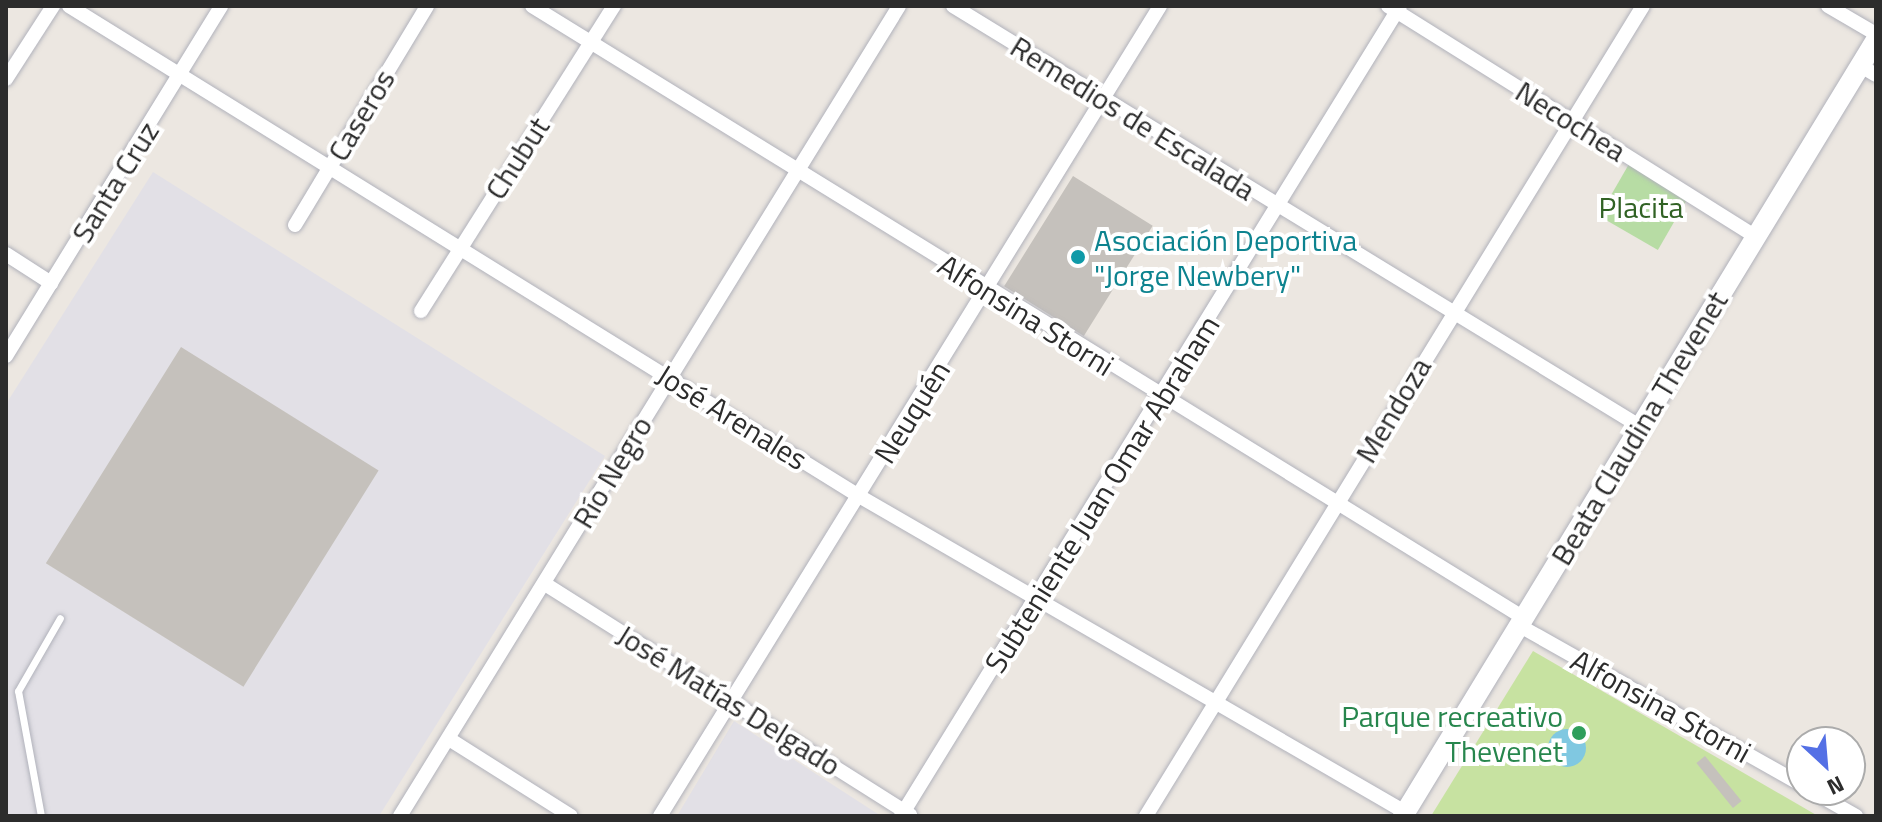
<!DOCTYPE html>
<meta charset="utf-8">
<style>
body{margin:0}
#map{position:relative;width:1882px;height:822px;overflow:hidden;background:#ece7e1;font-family:"Titillium Web",sans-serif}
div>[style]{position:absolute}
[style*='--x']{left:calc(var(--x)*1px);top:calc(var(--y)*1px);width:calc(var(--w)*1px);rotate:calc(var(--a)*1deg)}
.industrial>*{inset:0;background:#e2e0e6}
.green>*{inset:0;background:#b7dca4;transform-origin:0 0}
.pitch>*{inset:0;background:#c7e2a1}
.water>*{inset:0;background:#80c8e1}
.round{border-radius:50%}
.building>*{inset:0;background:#c5c1bc;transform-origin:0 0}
.roads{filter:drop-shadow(0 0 2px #b1b2bb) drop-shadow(0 0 2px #b1b2bb)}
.service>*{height:7px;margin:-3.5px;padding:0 3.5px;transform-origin:3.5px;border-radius:3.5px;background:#fff}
.minor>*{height:14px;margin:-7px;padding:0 7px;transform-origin:7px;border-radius:7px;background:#fff}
.secondary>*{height:20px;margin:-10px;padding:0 10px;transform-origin:10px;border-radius:10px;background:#fff}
.dots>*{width:22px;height:22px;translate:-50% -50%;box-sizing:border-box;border:4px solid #fff;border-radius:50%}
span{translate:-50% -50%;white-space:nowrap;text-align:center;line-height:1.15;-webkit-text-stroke:8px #fff;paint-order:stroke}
.street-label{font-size:30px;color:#2c2c2c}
.park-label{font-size:30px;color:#316224}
.culture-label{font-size:30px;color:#0d838f}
.left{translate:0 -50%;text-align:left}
.leisure-label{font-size:30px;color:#27864d}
.right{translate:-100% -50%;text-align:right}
.frame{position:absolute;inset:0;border:8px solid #2c2c2c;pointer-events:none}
.north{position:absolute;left:1786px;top:726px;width:80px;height:80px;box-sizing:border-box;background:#fff;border:2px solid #ababab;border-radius:50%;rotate:154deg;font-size:22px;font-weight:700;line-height:32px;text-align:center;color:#2c2c2c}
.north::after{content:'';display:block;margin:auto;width:28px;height:36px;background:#5470e5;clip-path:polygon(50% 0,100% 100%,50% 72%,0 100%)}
</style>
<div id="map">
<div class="industrial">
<i style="clip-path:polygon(153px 172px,605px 456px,379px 816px,6px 816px,6px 404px)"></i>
<i style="clip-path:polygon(734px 721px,881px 816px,677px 816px)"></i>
</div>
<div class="green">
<i style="left:1629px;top:164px;width:68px;height:60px;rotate:30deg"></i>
</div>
<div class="pitch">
<i style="clip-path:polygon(1533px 651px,1818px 816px,1431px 816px)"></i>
</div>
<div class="water">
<i class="round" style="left:1548px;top:729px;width:38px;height:38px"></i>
</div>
<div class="building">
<i style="left:1073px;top:176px;width:94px;height:130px;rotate:32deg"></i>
<i style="left:181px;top:347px;width:233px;height:255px;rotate:32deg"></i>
<i style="left:1705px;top:756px;width:58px;height:11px;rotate:51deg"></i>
</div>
<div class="roads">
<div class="service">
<i style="--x:41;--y:816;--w:127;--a:-100.4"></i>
<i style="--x:18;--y:691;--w:84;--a:-60.1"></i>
</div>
<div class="minor">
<i style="--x:69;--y:6;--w:930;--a:31.81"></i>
<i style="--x:859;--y:496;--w:631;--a:30.06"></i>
<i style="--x:532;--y:6;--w:1166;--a:31.67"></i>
<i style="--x:953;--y:6;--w:807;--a:31.46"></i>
<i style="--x:1388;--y:6;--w:433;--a:32.1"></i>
<i style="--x:1828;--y:6;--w:56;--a:30.3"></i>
<i style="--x:1861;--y:66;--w:17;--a:31"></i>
<i style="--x:6;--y:79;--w:87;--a:-57.2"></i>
<i style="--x:295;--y:225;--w:256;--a:-58.9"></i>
<i style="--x:6;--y:254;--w:54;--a:32.8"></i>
<i style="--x:421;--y:311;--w:361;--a:-57.7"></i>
<i style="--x:6;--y:356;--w:411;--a:-58.4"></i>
<i style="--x:545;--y:584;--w:432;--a:32.3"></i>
<i style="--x:1520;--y:626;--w:324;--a:29.4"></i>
<i style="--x:449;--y:739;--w:144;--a:32.3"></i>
<i style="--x:1810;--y:790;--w:53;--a:29.5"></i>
<i style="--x:400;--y:816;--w:951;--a:-58.36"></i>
<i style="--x:660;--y:816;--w:952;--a:-58.31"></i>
<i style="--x:901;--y:816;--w:951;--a:-58.36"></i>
<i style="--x:1146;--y:816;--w:950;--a:-58.47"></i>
</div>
<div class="secondary">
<i style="--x:1403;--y:816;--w:909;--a:-58.64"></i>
</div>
</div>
<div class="dots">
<i style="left:1078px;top:257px;background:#0f9aa8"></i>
<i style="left:1579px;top:733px;background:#2e9e5b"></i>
</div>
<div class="street-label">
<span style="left:361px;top:115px;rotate:-59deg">Caseros</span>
<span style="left:1133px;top:118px;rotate:32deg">Remedios de Escalada</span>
<span style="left:1571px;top:121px;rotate:32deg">Necochea</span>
<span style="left:517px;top:158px;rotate:-57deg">Chubut</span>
<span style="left:115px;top:182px;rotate:-58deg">Santa Cruz</span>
<span style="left:1026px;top:315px;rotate:32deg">Alfonsina Storni</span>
<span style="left:1393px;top:410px;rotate:-59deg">Mendoza</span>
<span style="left:912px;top:412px;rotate:-58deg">Neuquén</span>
<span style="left:732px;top:417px;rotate:32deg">José Arenales</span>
<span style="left:1639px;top:428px;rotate:-59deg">Beata Claudina Thevenet</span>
<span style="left:612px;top:472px;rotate:-59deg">Río Negro</span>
<span style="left:1102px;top:494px;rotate:-58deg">Subteniente Juan Omar Abraham</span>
<span style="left:729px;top:700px;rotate:32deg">José Matías Delgado</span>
<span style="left:1661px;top:706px;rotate:29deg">Alfonsina Storni</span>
</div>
<div class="park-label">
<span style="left:1641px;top:207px">Placita</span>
</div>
<div class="culture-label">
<span class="left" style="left:1094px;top:257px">Asociación Deportiva<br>"Jorge Newbery"</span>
</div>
<div class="leisure-label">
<span class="right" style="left:1563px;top:733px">Parque recreativo<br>Thevenet</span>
</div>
<div class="frame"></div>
<div class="north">N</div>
</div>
